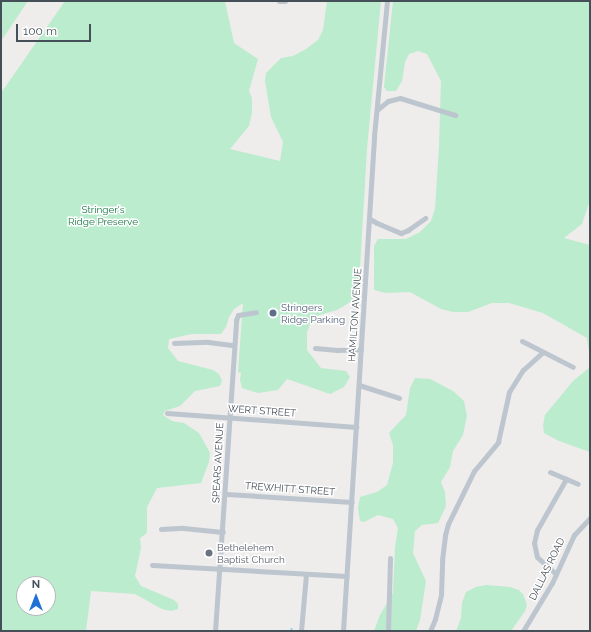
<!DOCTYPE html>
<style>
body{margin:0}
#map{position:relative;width:591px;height:632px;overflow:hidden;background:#efecec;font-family:Raleway,sans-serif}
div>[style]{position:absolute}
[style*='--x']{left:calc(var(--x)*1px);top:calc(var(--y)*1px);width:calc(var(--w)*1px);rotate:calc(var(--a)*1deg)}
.green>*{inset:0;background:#baeccd}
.stream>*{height:1.5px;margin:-0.75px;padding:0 0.75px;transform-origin:0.75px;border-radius:0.75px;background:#89d5e7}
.minor>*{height:5px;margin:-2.5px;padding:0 2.5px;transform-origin:2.5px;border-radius:2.5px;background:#bdc6ce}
.dots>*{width:11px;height:11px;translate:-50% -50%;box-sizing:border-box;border:2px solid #fff;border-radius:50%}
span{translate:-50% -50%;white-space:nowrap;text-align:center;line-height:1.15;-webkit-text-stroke:3px #fff;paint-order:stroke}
.park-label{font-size:10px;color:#1a7647}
.service-label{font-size:10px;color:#4e5e75}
.left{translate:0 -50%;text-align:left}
.street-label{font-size:10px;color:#454f58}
.worship-label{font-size:10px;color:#5b616d}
.frame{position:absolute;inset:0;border:2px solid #454f58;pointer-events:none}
.north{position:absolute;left:16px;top:576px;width:40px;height:40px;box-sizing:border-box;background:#fff;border:1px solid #b5b9bc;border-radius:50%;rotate:0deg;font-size:11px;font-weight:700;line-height:16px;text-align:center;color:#454f58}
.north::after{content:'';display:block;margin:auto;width:14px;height:18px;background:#1f71d5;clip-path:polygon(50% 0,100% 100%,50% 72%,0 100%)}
.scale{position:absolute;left:16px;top:24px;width:75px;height:18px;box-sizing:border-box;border:2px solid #454f58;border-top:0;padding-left:5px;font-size:12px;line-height:14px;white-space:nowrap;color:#454f58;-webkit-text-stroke:3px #fff;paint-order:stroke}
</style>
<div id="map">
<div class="green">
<i style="clip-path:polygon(1px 1px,28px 1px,1px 41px)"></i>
<i style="clip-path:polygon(evenodd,65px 1px,225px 1px,234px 43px,258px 59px,249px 91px,252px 98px,252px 113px,249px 126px,230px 149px,280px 161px,283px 142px,271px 117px,265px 81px,266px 73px,281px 58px,293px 56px,306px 49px,318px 40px,323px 30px,327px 1px,381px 1px,367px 149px,359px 285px,352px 301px,337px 310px,319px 315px,311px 320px,307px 333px,307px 350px,321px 368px,346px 371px,350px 377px,344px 387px,330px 394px,287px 379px,278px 390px,258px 393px,242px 388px,240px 380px,241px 373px,238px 372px,243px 303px,234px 309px,229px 317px,226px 327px,221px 334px,192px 334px,169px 339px,168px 348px,178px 361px,213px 370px,219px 374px,222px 381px,220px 386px,195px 391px,180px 406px,165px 411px,163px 415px,172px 421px,184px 423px,199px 433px,210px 453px,209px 462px,201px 483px,157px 488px,147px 507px,147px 533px,140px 538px,141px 548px,135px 576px,141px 586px,174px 600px,178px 604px,178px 609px,171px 611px,162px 609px,135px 594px,91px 591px,86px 631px,1px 631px,1px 93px,65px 1px,24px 584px,48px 584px,48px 608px,24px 608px,24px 584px)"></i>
<i style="clip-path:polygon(393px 1px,590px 1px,590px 200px,582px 224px,564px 238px,590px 245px,590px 358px,587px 338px,543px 313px,509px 303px,492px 303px,468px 312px,453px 312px,441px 309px,410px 292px,386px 293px,374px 290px,374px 246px,378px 239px,406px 239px,420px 232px,431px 221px,435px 209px,439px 146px,441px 81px,427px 54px,418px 51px,409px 54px,405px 62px,402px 81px,396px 91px,387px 91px,384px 87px)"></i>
<i style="clip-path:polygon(590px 361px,590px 452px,559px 441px,544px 433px,543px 425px,545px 415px,573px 381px,589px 368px)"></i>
<i style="clip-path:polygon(415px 378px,430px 379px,453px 391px,464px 401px,467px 416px,463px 435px,453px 451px,450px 467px,441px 482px,445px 492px,446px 506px,438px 523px,422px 525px,415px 531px,413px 553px,426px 581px,420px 620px,416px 631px,374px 631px,380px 615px,393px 593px,395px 547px,398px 528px,393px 519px,378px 515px,364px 522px,360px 521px,358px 508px,360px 497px,377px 492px,387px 485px,393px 463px,393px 445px,389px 433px,406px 415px,410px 388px)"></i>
<i style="clip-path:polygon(486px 585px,510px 587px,519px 590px,523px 594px,527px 605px,525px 611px,511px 631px,456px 631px,461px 618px,462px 603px,466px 592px,476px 587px)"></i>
</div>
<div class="stream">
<i style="--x:292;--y:629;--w:2;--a:90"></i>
</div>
<div class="minor">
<i style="--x:279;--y:1;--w:6;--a:0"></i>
<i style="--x:378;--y:109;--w:13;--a:-39"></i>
<i style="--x:388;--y:101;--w:12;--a:-14"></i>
<i style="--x:400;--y:98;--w:58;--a:17.2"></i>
<i style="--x:370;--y:219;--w:8;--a:30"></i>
<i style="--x:377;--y:223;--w:26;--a:23"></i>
<i style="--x:401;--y:233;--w:8;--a:-23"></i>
<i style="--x:408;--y:230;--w:21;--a:-35"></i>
<i style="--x:522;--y:341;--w:57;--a:27"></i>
<i style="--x:174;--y:343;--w:34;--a:-2"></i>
<i style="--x:208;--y:342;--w:26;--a:7"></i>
<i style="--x:315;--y:348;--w:22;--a:5"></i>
<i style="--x:337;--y:350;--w:24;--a:-2"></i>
<i style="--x:359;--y:385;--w:42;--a:18"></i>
<i style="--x:167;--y:413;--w:190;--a:4.2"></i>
<i style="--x:550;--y:472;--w:30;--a:23"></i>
<i style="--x:226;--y:494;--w:126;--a:3.6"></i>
<i style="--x:161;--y:529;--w:22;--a:-3"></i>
<i style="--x:183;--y:528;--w:40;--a:5.7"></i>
<i style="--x:152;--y:565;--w:195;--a:3.2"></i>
<i style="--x:556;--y:574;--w:25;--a:-138"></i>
<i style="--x:537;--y:557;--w:14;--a:-102"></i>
<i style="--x:534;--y:543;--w:13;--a:-77"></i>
<i style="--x:537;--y:530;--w:59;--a:-60.4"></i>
<i style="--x:215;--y:631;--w:312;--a:-86.1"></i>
<i style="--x:236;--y:320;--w:5;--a:-68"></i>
<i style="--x:238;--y:315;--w:18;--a:-9"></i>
<i style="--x:301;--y:631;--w:57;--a:-85"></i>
<i style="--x:343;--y:631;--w:496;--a:-86.4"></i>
<i style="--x:374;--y:136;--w:136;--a:-84.5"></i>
<i style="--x:388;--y:631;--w:73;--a:-88.4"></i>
<i style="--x:430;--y:631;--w:13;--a:-67"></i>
<i style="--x:435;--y:619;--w:25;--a:-76"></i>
<i style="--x:441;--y:595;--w:35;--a:-88"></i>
<i style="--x:442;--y:560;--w:25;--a:-83"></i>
<i style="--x:445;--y:535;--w:11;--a:-75"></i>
<i style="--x:448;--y:524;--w:59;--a:-63.9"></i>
<i style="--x:474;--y:471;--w:38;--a:-50"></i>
<i style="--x:498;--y:442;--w:51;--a:-77.6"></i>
<i style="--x:509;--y:392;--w:26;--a:-58"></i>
<i style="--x:523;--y:370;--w:27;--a:-42"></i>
<i style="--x:523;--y:631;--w:56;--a:-58.9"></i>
<i style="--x:552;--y:583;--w:53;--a:-65.4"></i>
<i style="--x:574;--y:535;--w:23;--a:-47"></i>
</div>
<div class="dots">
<i style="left:273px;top:313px;background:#5c6f8a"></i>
<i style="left:209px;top:553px;background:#6b7280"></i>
</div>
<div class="park-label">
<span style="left:103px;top:215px">Stringer's<br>Ridge Preserve</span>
</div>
<div class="service-label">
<span class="left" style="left:281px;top:313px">Stringers<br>Ridge Parking</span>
</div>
<div class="street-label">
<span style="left:355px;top:315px;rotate:-86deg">HAMILTON AVENUE</span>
<span style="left:262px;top:411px;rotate:4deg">WERT STREET</span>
<span style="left:218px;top:463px;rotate:-87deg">SPEARS AVENUE</span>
<span style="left:290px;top:489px;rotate:4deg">TREWHITT STREET</span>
<span style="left:547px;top:569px;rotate:-64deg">DALLAS ROAD</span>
</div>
<div class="worship-label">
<span class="left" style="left:217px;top:553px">Bethelehem<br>Baptist Church</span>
</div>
<div class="frame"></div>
<div class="north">N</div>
<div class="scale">100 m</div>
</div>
